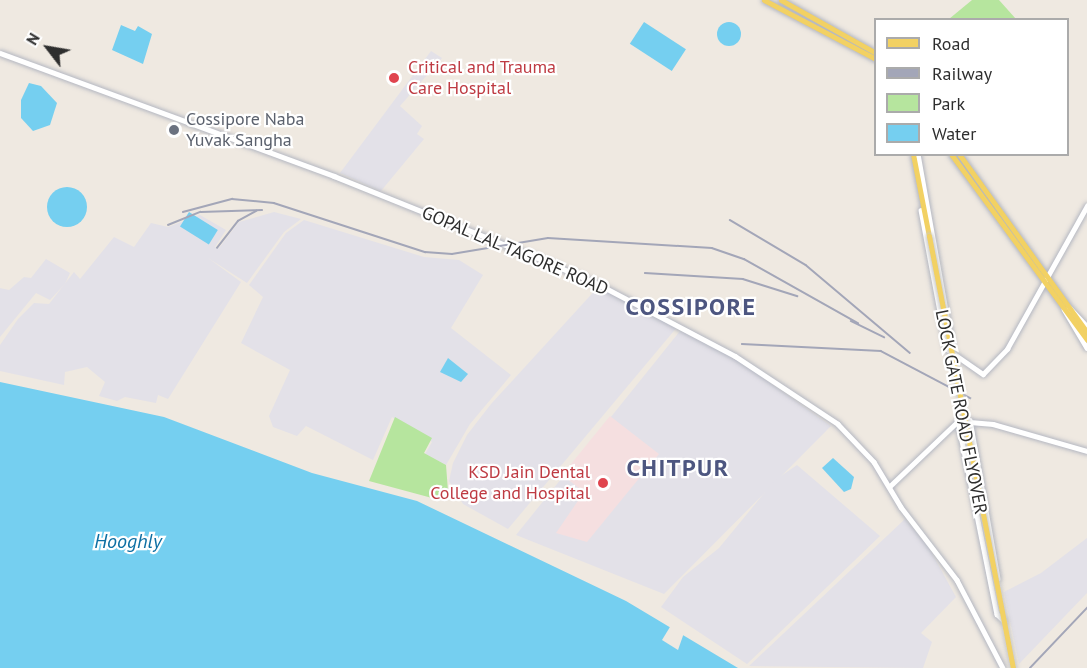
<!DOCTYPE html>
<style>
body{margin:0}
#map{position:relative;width:1087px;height:668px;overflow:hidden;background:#efe9e1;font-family:"PT Sans",sans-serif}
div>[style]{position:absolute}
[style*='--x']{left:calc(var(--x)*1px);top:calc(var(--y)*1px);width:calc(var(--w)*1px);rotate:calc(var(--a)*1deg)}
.industrial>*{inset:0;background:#e3e1e8}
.medical>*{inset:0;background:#f5dfe0}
.green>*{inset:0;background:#b6e59e}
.water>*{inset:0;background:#75cff0;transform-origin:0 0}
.round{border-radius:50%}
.pier>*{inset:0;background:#efe9e1}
.roads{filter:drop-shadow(0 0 2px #b4b7c1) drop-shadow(0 0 2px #b4b7c1)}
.tertiary>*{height:4.5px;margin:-2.25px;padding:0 2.25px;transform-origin:2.25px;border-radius:2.25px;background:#fff}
.primary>*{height:5px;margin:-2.5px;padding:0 2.5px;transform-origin:2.5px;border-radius:2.5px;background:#f2d163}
.rail>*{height:1.5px;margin:-0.75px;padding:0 0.75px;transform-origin:0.75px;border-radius:0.75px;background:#a3a6b8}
.bridges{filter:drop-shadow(0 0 2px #c9c9c9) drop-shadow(0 0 2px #c9c9c9)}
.primary-bridge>*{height:5px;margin:-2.5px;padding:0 2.5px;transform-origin:2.5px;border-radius:2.5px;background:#f2d163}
.dots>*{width:16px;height:16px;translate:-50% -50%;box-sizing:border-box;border:3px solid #fff;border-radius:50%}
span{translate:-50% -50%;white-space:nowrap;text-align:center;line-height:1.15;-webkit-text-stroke:4.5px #fff;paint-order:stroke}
.health-label{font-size:18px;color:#be3a42}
.left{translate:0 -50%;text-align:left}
.right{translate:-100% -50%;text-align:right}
.worship-label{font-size:18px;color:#5b616d}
.street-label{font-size:18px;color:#2e2e2e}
.water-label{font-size:20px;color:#0d6fa3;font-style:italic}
.district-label{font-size:24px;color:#4d5680;font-weight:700;letter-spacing:1.5px}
.legend{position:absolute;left:874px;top:18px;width:195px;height:138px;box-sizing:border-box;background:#fff;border:2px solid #ababab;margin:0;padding:8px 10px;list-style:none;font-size:18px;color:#2e2e2e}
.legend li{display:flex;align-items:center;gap:12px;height:30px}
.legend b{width:30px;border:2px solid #ababab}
.north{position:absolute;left:18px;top:18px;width:60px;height:60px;-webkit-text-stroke:4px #fff;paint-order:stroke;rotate:301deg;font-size:16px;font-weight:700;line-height:24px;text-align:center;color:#2e2e2e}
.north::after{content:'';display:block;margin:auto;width:21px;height:27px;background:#2e2e2e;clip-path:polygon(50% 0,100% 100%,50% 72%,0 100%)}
</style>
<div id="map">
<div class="industrial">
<i style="clip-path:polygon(431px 51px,442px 58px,400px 106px,422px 126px,417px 134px,424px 139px,381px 191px,340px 173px)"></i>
<i style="clip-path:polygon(274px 212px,301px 219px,284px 232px,247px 283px,208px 258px,241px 282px,168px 399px,158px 395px,156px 403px,125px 397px,117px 401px,99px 396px,105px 382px,87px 367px,65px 372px,64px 385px,0 371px,0 345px,18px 319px,34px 303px,49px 304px,74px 272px,80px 279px,114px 237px,134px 247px,151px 223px,168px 227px,200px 215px,226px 230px,215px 247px,219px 248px,239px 222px)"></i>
<i style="clip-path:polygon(304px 220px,424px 257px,459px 260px,483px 275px,451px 328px,511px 375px,470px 424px,446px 465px,425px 454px,432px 442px,392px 417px,373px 460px,306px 426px,297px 436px,273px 427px,269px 416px,290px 370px,241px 343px,263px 297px,249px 285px,286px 233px)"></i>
<i style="clip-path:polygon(46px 259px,70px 273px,65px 284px,50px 300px,36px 293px,0 337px,0 288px,9px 290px,24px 277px,31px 278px)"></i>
<i style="clip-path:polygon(599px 286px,678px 326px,508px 529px,463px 504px,449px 481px,453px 463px,467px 435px,491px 404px)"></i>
<i style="clip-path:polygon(680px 331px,733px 357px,831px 426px,664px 594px,516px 535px)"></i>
<i style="clip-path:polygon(797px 465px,880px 536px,747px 664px,661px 607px,683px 577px,719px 548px,775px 480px)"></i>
<i style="clip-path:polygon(905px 519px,929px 548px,956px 597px,921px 633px,932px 642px,923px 668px,749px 666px)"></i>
<i style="clip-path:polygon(1087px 538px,1087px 593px,1019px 664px,1004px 592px,1041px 573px)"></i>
</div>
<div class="medical">
<i style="clip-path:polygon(610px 416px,659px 454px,587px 542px,556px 533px,584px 492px,562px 475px)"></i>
</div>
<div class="green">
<i style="clip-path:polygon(972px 0,999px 0,1016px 19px,949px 19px)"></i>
<i style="clip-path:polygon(395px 417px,432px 438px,424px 453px,446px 465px,448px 491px,432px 498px,369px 481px)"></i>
</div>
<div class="water">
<i style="left:644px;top:22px;width:50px;height:26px;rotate:33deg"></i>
<i class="round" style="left:717px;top:22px;width:24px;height:24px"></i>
<i style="clip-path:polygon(121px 25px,135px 31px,138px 26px,152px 34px,143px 64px,112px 50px)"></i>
<i style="clip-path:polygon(29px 83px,41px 86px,57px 103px,50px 125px,33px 131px,21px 118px,21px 100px)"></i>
<i class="round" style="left:47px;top:187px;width:40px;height:40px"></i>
<i style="left:189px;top:212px;width:34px;height:17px;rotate:32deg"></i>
<i style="clip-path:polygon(448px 358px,468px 374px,461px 382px,440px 372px)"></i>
<i style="clip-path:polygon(0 382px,164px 417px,312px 473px,417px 501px,626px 601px,738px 668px,0 668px)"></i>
<i style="clip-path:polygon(833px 458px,854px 477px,851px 489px,844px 492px,822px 468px)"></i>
</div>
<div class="pier">
<i style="clip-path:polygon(673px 622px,685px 630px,678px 650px,662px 640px)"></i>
</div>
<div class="roads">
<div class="tertiary">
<i style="--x:0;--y:53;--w:356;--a:20.2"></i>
<i style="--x:334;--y:176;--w:212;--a:21.9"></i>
<i style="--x:531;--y:255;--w:73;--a:23.4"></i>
<i style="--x:598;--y:284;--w:155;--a:27.7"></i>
<i style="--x:735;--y:356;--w:123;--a:33.4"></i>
<i style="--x:838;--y:424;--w:52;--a:46.5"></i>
<i style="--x:874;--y:462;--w:52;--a:59"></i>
<i style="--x:901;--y:507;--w:92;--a:52.5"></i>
<i style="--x:957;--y:580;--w:99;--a:62.4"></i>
<i style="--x:918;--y:154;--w:193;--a:79.9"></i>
<i style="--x:921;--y:210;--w:141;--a:79.4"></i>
<i style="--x:947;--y:349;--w:44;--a:34.8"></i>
<i style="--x:983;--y:374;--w:35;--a:-46"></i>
<i style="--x:1007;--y:349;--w:164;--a:-60.8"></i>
<i style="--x:1069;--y:307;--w:26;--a:47"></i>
<i style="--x:1064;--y:309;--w:45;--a:59.5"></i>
<i style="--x:970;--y:420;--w:161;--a:80"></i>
<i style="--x:958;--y:421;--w:197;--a:78.6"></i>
<i style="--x:997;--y:614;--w:10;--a:45"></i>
<i style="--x:889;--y:487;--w:95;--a:-43.7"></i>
<i style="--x:958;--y:421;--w:35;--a:5"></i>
<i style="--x:993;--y:424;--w:98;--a:16"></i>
</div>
<div class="primary">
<i style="--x:764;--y:0;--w:127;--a:27.8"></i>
<i style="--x:781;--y:0;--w:109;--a:29.2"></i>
<i style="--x:913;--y:154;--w:84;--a:79"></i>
<i style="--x:951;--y:154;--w:230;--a:53.8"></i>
<i style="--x:959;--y:154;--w:219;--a:54.3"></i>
</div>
</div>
<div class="rail">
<i style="--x:183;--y:212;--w:51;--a:-14.9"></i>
<i style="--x:232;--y:199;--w:42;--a:5.4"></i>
<i style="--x:274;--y:203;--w:159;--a:18"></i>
<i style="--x:425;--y:252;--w:27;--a:4"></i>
<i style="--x:452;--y:254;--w:97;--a:-9.5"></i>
<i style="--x:548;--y:238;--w:164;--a:3.5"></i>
<i style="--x:712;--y:248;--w:34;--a:19"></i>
<i style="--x:744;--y:259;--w:131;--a:29.3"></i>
<i style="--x:730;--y:220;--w:88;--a:30.6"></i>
<i style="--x:806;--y:265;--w:136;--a:40.2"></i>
<i style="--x:168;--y:225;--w:35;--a:-22"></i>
<i style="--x:201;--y:212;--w:61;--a:-1.9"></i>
<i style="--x:217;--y:248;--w:34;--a:-52"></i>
<i style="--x:238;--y:221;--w:21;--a:-29"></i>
<i style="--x:645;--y:273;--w:98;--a:3.5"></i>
<i style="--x:743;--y:279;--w:57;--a:17.5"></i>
<i style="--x:851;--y:321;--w:37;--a:26"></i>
<i style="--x:742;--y:344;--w:139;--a:2.9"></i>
<i style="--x:881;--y:351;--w:101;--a:27.8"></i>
<i style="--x:1030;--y:668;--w:83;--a:-46.5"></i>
</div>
<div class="bridges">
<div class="primary-bridge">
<i style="--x:929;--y:236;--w:440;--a:79"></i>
</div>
</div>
<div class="dots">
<i style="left:394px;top:78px;background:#e0444e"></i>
<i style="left:174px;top:130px;background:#6b7280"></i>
<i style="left:603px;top:483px;background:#e0444e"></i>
</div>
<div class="health-label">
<span class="left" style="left:408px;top:78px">Critical and Trauma<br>Care Hospital</span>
<span class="right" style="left:590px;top:483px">KSD Jain Dental<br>College and Hospital</span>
</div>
<div class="worship-label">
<span class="left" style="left:186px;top:130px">Cossipore Naba<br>Yuvak Sangha</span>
</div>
<div class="street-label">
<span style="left:515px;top:251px;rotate:23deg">GOPAL LAL TAGORE ROAD</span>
<span style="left:961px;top:412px;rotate:79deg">LOCK GATE ROAD FLYOVER</span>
</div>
<div class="water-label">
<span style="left:128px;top:541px">Hooghly</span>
</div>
<div class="district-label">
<span style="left:691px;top:307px">COSSIPORE</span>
<span style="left:678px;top:468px">CHITPUR</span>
</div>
<ul class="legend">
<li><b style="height:8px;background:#f2d163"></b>Road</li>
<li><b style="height:8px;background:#a3a6b8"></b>Railway</li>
<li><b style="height:16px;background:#b6e59e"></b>Park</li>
<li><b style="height:16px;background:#75cff0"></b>Water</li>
</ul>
<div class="north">N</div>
</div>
